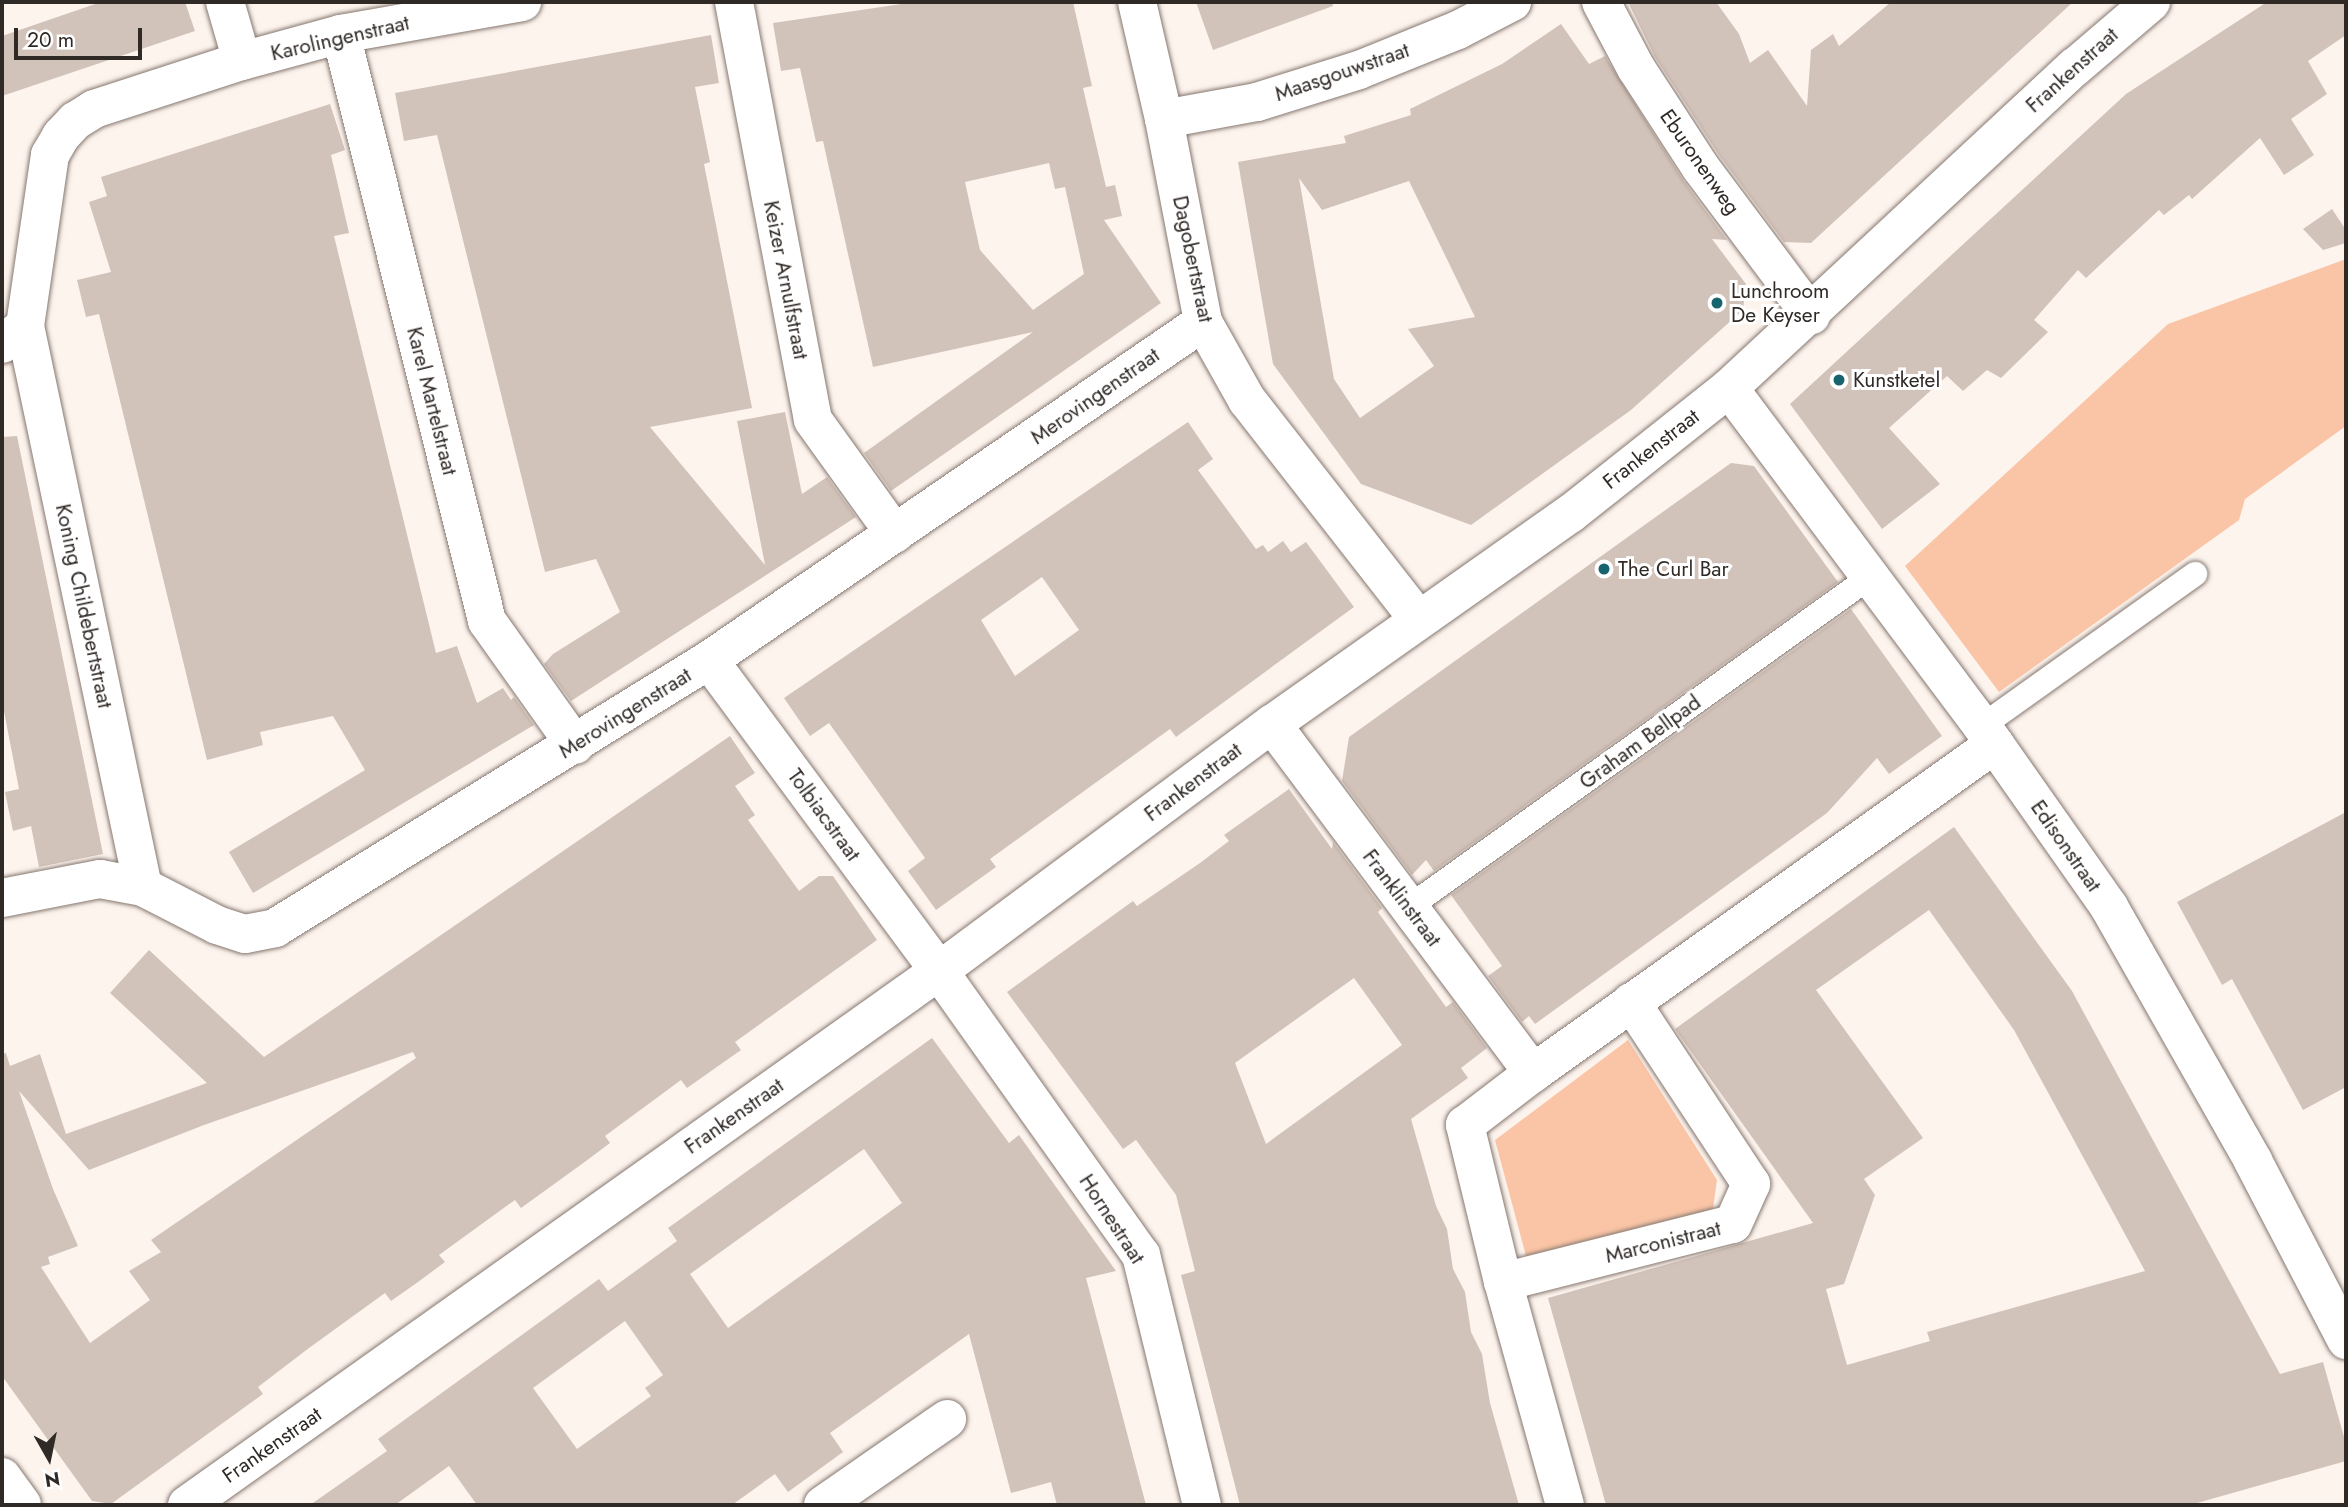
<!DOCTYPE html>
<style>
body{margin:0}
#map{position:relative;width:2348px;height:1507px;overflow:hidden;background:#fdf4ee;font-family:Jost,sans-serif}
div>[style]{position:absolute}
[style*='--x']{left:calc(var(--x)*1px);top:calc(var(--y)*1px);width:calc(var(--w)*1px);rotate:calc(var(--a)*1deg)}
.green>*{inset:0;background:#fac5a6}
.building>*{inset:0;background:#d2c3ba}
.roads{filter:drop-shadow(0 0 2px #85776f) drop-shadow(0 0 2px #85776f)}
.lane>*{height:24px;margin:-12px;padding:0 12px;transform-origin:12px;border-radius:12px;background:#fff}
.street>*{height:38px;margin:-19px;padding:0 19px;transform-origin:19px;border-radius:19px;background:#fff}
.dots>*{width:19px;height:19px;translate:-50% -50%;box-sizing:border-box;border:4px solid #fff;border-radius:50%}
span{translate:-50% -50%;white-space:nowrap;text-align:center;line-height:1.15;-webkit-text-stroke:6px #fff;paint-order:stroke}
.street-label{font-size:21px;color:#302a27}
.poi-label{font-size:21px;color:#302a27}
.left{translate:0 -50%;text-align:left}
.frame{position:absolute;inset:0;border:4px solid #302a27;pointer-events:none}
.north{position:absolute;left:14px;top:1423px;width:70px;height:70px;-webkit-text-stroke:5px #fff;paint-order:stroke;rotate:171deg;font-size:19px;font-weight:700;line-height:28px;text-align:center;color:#302a27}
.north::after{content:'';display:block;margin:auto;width:24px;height:32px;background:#302a27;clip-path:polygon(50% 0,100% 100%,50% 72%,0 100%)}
.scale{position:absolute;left:14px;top:28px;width:128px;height:32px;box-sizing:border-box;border:4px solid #302a27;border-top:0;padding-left:9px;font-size:21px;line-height:24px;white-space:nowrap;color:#302a27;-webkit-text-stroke:5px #fff;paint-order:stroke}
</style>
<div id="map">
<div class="green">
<i style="clip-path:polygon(2346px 259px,2346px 426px,2245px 499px,2239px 520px,1999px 692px,1905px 566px,2168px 324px)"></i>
<i style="clip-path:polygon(1628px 1040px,1717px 1180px,1713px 1209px,1526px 1256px,1495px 1140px)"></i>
</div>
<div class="building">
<i style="clip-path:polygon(101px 2px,185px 2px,195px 31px,2px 96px,2px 36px)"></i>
<i style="clip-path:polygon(evenodd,915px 2px,1073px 2px,1092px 86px,1083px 88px,1106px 187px,1115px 185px,1122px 216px,1104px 220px,1161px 303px,891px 491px,864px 453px,1033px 332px,873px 367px,823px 141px,816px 142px,800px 68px,781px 71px,773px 23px,915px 2px,1049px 163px,1055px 189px,1065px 187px,1084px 274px,1033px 310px,980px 250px,965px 182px,1049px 163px)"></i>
<i style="clip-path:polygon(1196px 2px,1332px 2px,1333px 6px,1213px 50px)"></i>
<i style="clip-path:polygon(1628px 2px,1716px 2px,1739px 34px,1750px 63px,1768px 50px,1807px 106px,1811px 50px,1833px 34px,1839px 46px,1891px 2px,2073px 2px,1811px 243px,1784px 242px,1719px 155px,1655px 57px)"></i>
<i style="clip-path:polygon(2267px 2px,2346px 2px,2346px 35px,2308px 61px,2327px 94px,2291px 119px,2314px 155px,2284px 175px,2260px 138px,2192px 199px,2189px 195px,2164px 215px,2159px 210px,2086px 278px,2078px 270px,2034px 320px,2048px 332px,2001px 378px,1987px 370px,1963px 391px,1947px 376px,1889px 428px,1940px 484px,1882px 529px,1790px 404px,2126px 94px)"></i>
<i style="clip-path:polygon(evenodd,1561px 24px,1589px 64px,1605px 56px,1683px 180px,1727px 240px,1712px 239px,1746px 284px,1743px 310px,1631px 410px,1471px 525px,1361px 484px,1273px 364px,1238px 162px,1346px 143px,1344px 136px,1411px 115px,1410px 109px,1502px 64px,1561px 24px,1299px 178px,1322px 210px,1409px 181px,1475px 317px,1408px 329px,1434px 366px,1360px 418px,1334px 379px,1299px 178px)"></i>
<i style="clip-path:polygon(711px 35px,719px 83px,695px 87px,710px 162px,704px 164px,752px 408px,650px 427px,765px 565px,737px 421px,785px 412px,802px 494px,827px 477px,856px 517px,571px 701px,544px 664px,553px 654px,620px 612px,596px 559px,545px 572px,437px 135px,404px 141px,395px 93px)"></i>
<i style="clip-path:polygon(330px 104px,345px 150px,331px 155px,349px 233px,334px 236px,436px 653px,457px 646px,477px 703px,503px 688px,511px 700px,514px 697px,534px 725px,253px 893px,229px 852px,365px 770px,333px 716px,260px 732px,263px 745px,207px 760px,99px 314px,86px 317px,77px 280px,111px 272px,89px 202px,107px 196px,101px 177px)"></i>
<i style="clip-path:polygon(2332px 209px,2346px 230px,2346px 243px,2323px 250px,2303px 229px)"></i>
<i style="clip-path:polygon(evenodd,1188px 422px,1213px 459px,1198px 470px,1256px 549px,1263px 545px,1268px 552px,1283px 541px,1291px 552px,1306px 542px,1354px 607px,1176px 737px,1170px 729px,990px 859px,996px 867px,936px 910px,908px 871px,925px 858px,829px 723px,810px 736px,784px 698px,1188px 422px,1042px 577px,1079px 630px,1015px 676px,981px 620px,1042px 577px)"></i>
<i style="clip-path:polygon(17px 436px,103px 854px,39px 867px,31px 826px,13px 831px,5px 792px,19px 789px,2px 701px,2px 437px)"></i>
<i style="clip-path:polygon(1731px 463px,1754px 466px,1838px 582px,1434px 871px,1426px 860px,1412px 875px,1342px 781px,1349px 737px)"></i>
<i style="clip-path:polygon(1851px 609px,1942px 736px,1889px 774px,1877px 758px,1827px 813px,1535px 1024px,1529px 1016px,1522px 1022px,1488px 976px,1502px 966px,1451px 895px)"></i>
<i style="clip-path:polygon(evenodd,730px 736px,755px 773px,735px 786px,755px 815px,748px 820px,799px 891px,819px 876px,833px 876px,877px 940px,735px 1042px,741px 1050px,687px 1088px,681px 1080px,605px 1136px,610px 1143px,586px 1161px,521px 1208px,515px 1200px,439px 1255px,445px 1262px,418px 1282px,391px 1301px,385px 1293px,309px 1348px,258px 1387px,263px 1394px,111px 1504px,92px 1501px,2px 1376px,2px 1054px,6px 1053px,10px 1066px,40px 1054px,66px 1134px,207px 1083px,110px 993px,149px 950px,264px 1057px,730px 736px,413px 1052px,416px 1058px,151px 1240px,161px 1252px,129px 1271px,150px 1300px,90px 1343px,41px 1267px,50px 1264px,48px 1257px,78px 1246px,53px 1189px,19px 1091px,89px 1170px,204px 1125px,413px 1052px)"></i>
<i style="clip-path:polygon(evenodd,1289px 789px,1332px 849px,1333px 842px,1382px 908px,1378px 912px,1446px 1007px,1453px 1002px,1487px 1048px,1461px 1068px,1468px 1078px,1411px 1119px,1436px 1206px,1447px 1229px,1453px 1269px,1465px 1292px,1471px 1332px,1482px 1354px,1490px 1403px,1519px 1505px,1240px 1505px,1181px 1275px,1195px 1271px,1176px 1195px,1136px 1140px,1123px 1149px,1007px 992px,1133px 901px,1137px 906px,1200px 863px,1229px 841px,1224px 835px,1289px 789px,1354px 978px,1402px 1045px,1266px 1144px,1235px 1063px,1354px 978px)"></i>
<i style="clip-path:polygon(2346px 812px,2346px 1087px,2303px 1110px,2232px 979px,2222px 985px,2177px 902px)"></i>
<i style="clip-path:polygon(evenodd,1954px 827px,2072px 991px,2280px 1374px,2323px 1362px,2346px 1444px,2346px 1461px,2190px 1505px,1606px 1505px,1548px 1298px,1813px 1223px,1675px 1029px,1954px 827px,1929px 910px,2014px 1030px,2145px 1271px,1927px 1332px,1930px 1341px,1847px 1365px,1826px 1289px,1844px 1284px,1875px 1195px,1864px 1179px,1923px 1138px,1816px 990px,1929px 910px)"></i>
<i style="clip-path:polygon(evenodd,932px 1038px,1009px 1143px,1019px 1135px,1116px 1271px,1086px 1278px,1146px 1505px,1057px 1505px,1051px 1482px,1011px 1493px,969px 1334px,830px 1433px,843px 1452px,788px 1492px,775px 1474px,732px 1505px,477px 1505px,449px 1466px,395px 1505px,310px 1505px,387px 1451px,378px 1439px,599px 1279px,608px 1291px,677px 1241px,668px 1228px,932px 1038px,864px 1149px,902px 1203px,728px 1328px,690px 1274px,864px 1149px,932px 1038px,625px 1321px,663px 1375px,645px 1388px,651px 1396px,577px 1449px,533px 1388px,625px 1321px)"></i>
</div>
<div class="roads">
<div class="lane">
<i style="--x:1982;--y:726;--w:262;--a:-35.5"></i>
<i style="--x:1409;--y:907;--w:567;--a:-35.6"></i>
</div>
<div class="street">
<i style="--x:225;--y:2;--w:61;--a:73.9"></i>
<i style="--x:734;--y:2;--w:425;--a:79.3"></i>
<i style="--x:813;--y:420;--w:140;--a:54.3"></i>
<i style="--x:1137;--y:2;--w:120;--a:77"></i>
<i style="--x:1164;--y:119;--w:207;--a:79.1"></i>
<i style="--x:1203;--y:322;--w:90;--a:60.6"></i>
<i style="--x:1247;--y:400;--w:278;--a:52"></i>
<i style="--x:1601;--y:2;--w:75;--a:62.1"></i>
<i style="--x:1636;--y:68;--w:119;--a:57"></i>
<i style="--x:1701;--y:168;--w:184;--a:53.2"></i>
<i style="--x:341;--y:34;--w:605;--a:76.03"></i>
<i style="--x:487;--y:621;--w:152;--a:54.6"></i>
<i style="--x:1164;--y:119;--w:95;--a:-10.4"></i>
<i style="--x:1257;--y:102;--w:107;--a:-17.4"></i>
<i style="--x:1359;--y:70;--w:107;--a:-22"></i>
<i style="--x:1458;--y:30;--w:61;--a:-27.4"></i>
<i style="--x:25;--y:326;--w:573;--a:78.12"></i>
<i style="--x:2;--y:344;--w:29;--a:-38"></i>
<i style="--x:25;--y:326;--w:173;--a:-81.7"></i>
<i style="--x:50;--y:155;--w:22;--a:-60"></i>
<i style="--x:61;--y:136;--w:21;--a:-47"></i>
<i style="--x:75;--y:121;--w:22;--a:-32"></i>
<i style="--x:94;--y:109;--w:156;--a:-18"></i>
<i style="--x:242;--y:61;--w:103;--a:-15.3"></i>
<i style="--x:341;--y:34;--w:184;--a:-10"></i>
<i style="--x:1729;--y:388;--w:422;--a:53.2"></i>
<i style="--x:1982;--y:726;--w:221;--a:54.9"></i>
<i style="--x:2109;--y:907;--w:292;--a:60.4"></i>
<i style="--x:2253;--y:1161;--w:202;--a:62.5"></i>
<i style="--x:709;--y:660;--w:387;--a:53.5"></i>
<i style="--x:939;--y:971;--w:349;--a:54.6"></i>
<i style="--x:1141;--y:1255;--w:257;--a:76.3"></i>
<i style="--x:1272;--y:724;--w:436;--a:53.2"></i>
<i style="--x:2;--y:898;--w:100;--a:-11"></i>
<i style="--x:100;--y:879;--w:44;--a:10.5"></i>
<i style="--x:143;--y:887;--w:83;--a:27.2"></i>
<i style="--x:217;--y:925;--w:29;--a:18"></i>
<i style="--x:245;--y:934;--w:31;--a:-11"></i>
<i style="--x:275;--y:928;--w:510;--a:-31.7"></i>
<i style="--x:709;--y:660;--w:599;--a:-34.38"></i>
<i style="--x:1503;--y:1282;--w:237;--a:-14.2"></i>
<i style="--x:1733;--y:1224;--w:44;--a:-65.8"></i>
<i style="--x:1751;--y:1184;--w:218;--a:-123.4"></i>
<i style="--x:2;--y:1477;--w:34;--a:54"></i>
<i style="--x:187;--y:1505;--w:922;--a:-35.38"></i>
<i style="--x:939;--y:971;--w:415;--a:-36.6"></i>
<i style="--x:1272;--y:724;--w:365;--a:-35.2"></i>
<i style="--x:1570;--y:514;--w:203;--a:-38.4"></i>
<i style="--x:1729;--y:388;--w:472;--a:-42.9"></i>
<i style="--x:2075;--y:67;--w:100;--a:-40.5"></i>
<i style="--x:823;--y:1505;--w:151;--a:-34.7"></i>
<i style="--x:1565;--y:1505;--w:231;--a:-105.5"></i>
<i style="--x:1503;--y:1282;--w:162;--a:-103.6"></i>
<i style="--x:1465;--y:1125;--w:86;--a:-37.4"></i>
<i style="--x:1533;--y:1073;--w:567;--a:-35.46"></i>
</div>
</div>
<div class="dots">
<i style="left:1717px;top:303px;background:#17636e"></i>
<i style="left:1839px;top:380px;background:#17636e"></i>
<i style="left:1604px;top:569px;background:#17636e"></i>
</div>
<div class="street-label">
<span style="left:340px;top:38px;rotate:-13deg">Karolingenstraat</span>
<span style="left:2072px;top:70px;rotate:-42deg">Frankenstraat</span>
<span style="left:1342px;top:72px;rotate:-19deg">Maasgouwstraat</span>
<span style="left:1700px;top:162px;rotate:55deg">Eburonenweg</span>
<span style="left:1193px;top:259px;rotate:78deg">Dagobertstraat</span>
<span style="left:786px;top:280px;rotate:79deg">Keizer Arnulfstraat</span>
<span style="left:1095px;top:396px;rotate:-35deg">Merovingenstraat</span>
<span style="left:432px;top:401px;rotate:76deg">Karel Martelstraat</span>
<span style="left:1651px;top:449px;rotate:-38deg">Frankenstraat</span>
<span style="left:84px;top:606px;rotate:78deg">Koning Childebertstraat</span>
<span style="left:625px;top:713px;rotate:-32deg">Merovingenstraat</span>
<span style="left:1640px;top:742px;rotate:-36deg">Graham Bellpad</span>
<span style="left:1193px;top:782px;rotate:-37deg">Frankenstraat</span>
<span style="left:824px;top:815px;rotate:54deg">Tolbiacstraat</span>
<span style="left:2066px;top:846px;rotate:55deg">Edisonstraat</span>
<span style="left:1402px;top:898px;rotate:53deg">Franklinstraat</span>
<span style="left:734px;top:1116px;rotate:-35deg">Frankenstraat</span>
<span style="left:1112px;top:1219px;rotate:57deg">Hornestraat</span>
<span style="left:1663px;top:1242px;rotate:-14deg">Marconistraat</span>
<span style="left:272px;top:1445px;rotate:-35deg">Frankenstraat</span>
</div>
<div class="poi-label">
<span class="left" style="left:1731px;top:303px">Lunchroom<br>De Keyser</span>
<span class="left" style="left:1853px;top:380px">Kunstketel</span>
<span class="left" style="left:1618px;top:569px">The Curl Bar</span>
</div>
<div class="frame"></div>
<div class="north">N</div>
<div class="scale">20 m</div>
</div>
